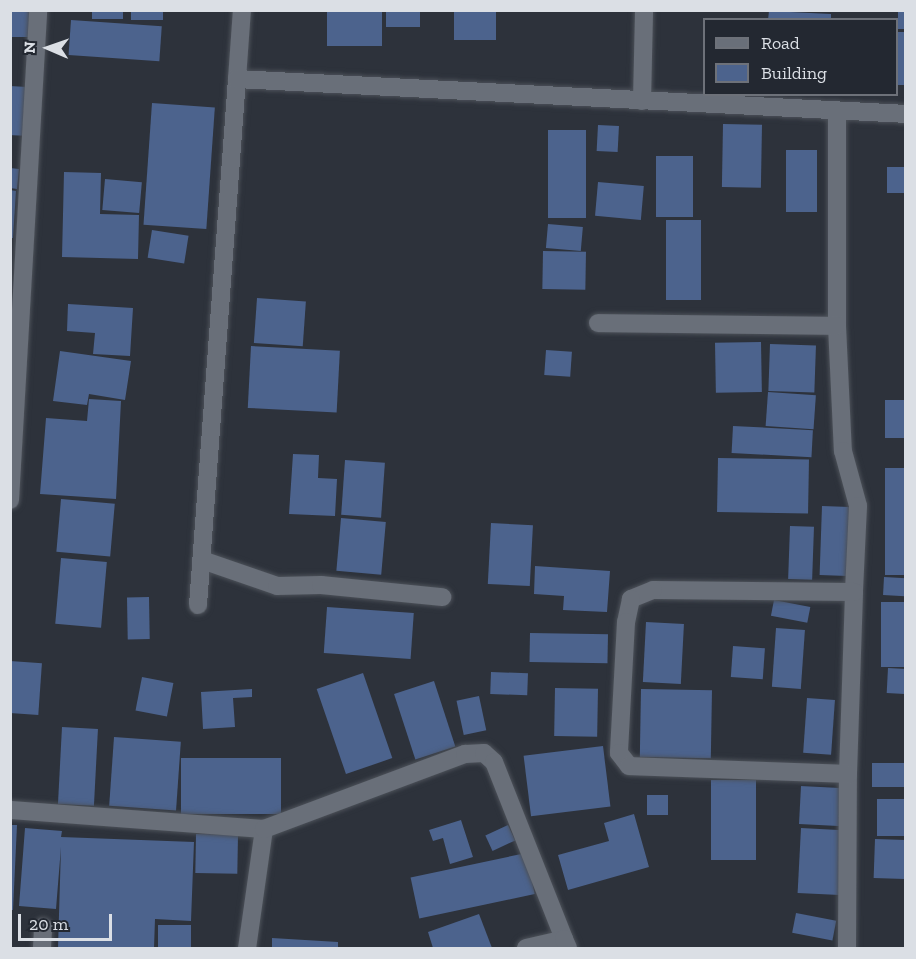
<!DOCTYPE html>
<style>
body{margin:0}
#map{position:relative;width:916px;height:959px;overflow:hidden;background:#2d323b;font-family:"Zilla Slab",serif}
div>[style]{position:absolute}
[style*='--x']{left:calc(var(--x)*1px);top:calc(var(--y)*1px);width:calc(var(--w)*1px);rotate:calc(var(--a)*1deg)}
.building>*{inset:0;background:#4c638d;transform-origin:0 0}
.roads{filter:drop-shadow(0 0 2px #4c5159) drop-shadow(0 0 2px #4c5159)}
.street>*{height:18px;margin:-9px;padding:0 9px;transform-origin:9px;border-radius:9px;background:#696f79}
span{translate:-50% -50%;white-space:nowrap;text-align:center;line-height:1.15;-webkit-text-stroke:6px #232831;paint-order:stroke}
.frame{position:absolute;inset:0;border:12px solid #dbdfe5;pointer-events:none}
.legend{position:absolute;left:703px;top:18px;width:195px;height:78px;box-sizing:border-box;background:#232831;border:2px solid #6d7179;margin:0;padding:8px 10px;list-style:none;font-size:18px;color:#dbdfe5}
.legend li{display:flex;align-items:center;gap:12px;height:30px}
.legend b{width:30px;border:2px solid #6d7179}
.north{position:absolute;left:18px;top:18px;width:60px;height:60px;-webkit-text-stroke:4px #232831;paint-order:stroke;rotate:272deg;font-size:16px;font-weight:700;line-height:24px;text-align:center;color:#dbdfe5}
.north::after{content:'';display:block;margin:auto;width:21px;height:27px;background:#dbdfe5;clip-path:polygon(50% 0,100% 100%,50% 72%,0 100%)}
.scale{position:absolute;left:18px;top:914px;width:94px;height:27px;box-sizing:border-box;border:3px solid #dbdfe5;border-top:0;padding-left:8px;font-size:18px;line-height:21px;white-space:nowrap;color:#dbdfe5;-webkit-text-stroke:4px #232831;paint-order:stroke}
</style>
<div id="map">
<div class="building">
<i style="left:92px;top:10px;width:31px;height:9px"></i>
<i style="left:131px;top:10px;width:32px;height:10px"></i>
<i style="left:327px;top:10px;width:55px;height:36px"></i>
<i style="left:386px;top:10px;width:34px;height:17px"></i>
<i style="left:454px;top:10px;width:42px;height:30px"></i>
<i style="left:898px;top:10px;width:8px;height:19px"></i>
<i style="clip-path:polygon(769px 11px,831px 14px,831px 20px,768px 20px)"></i>
<i style="left:10px;top:12px;width:24px;height:25px"></i>
<i style="left:71px;top:20px;width:91px;height:35px;rotate:4deg"></i>
<i style="left:896px;top:32px;width:10px;height:53px"></i>
<i style="left:10px;top:86px;width:17px;height:49px;rotate:3deg"></i>
<i style="left:152px;top:103px;width:63px;height:122px;rotate:4deg"></i>
<i style="left:723px;top:124px;width:39px;height:63px;rotate:1deg"></i>
<i style="left:598px;top:125px;width:21px;height:26px;rotate:3deg"></i>
<i style="left:548px;top:130px;width:38px;height:88px"></i>
<i style="left:786px;top:150px;width:31px;height:62px"></i>
<i style="left:656px;top:156px;width:37px;height:61px"></i>
<i style="left:887px;top:167px;width:19px;height:26px"></i>
<i style="clip-path:polygon(10px 168px,19px 169px,17px 189px,10px 188px)"></i>
<i style="clip-path:polygon(64px 172px,101px 173px,100px 214px,139px 215px,138px 259px,62px 257px)"></i>
<i style="left:105px;top:179px;width:37px;height:31px;rotate:5deg"></i>
<i style="left:598px;top:182px;width:46px;height:34px;rotate:5deg"></i>
<i style="clip-path:polygon(10px 190px,16px 191px,13px 238px,10px 238px)"></i>
<i style="left:666px;top:220px;width:35px;height:80px"></i>
<i style="left:548px;top:224px;width:35px;height:24px;rotate:5deg"></i>
<i style="left:152px;top:230px;width:37px;height:28px;rotate:9deg"></i>
<i style="left:543px;top:251px;width:43px;height:38px;rotate:1deg"></i>
<i style="left:257px;top:298px;width:49px;height:45px;rotate:4deg"></i>
<i style="clip-path:polygon(68px 304px,133px 308px,130px 356px,93px 354px,95px 333px,67px 331px)"></i>
<i style="left:761px;top:342px;width:50px;height:46px;rotate:89deg"></i>
<i style="left:770px;top:344px;width:46px;height:47px;rotate:2deg"></i>
<i style="left:251px;top:346px;width:89px;height:62px;rotate:3deg"></i>
<i style="left:546px;top:350px;width:26px;height:25px;rotate:4deg"></i>
<i style="clip-path:polygon(60px 351px,131px 361px,125px 400px,89px 394px,87px 405px,53px 401px)"></i>
<i style="left:768px;top:392px;width:48px;height:34px;rotate:4deg"></i>
<i style="clip-path:polygon(89px 399px,121px 401px,116px 499px,40px 494px,46px 418px,87px 421px)"></i>
<i style="left:885px;top:400px;width:21px;height:38px"></i>
<i style="left:733px;top:426px;width:80px;height:27px;rotate:3deg"></i>
<i style="clip-path:polygon(293px 454px,319px 455px,318px 478px,337px 479px,335px 516px,289px 514px)"></i>
<i style="left:718px;top:458px;width:91px;height:54px;rotate:1deg"></i>
<i style="left:345px;top:460px;width:40px;height:55px;rotate:4deg"></i>
<i style="left:885px;top:468px;width:21px;height:107px"></i>
<i style="left:61px;top:499px;width:54px;height:53px;rotate:5deg"></i>
<i style="left:822px;top:506px;width:28px;height:69px;rotate:2deg"></i>
<i style="left:341px;top:518px;width:45px;height:53px;rotate:5deg"></i>
<i style="left:491px;top:523px;width:42px;height:61px;rotate:3deg"></i>
<i style="left:790px;top:526px;width:24px;height:53px;rotate:2deg"></i>
<i style="left:61px;top:558px;width:46px;height:66px;rotate:5deg"></i>
<i style="clip-path:polygon(535px 566px,610px 571px,607px 612px,563px 610px,564px 596px,534px 594px)"></i>
<i style="left:884px;top:577px;width:22px;height:18px;rotate:3deg"></i>
<i style="left:149px;top:597px;width:42px;height:22px;rotate:89deg"></i>
<i style="left:774px;top:600px;width:37px;height:16px;rotate:11deg"></i>
<i style="left:906px;top:602px;width:65px;height:25px;rotate:90deg"></i>
<i style="left:327px;top:607px;width:87px;height:46px;rotate:4deg"></i>
<i style="left:646px;top:622px;width:38px;height:60px;rotate:3deg"></i>
<i style="left:776px;top:628px;width:29px;height:59px;rotate:4deg"></i>
<i style="left:530px;top:633px;width:78px;height:29px;rotate:1deg"></i>
<i style="left:733px;top:646px;width:32px;height:31px;rotate:4deg"></i>
<i style="left:10px;top:661px;width:32px;height:52px;rotate:4deg"></i>
<i style="left:888px;top:668px;width:18px;height:25px;rotate:3deg"></i>
<i style="left:491px;top:672px;width:37px;height:22px;rotate:2deg"></i>
<i style="left:363px;top:673px;width:90px;height:49px;rotate:71deg"></i>
<i style="left:142px;top:677px;width:32px;height:34px;rotate:11deg"></i>
<i style="left:434px;top:681px;width:69px;height:42px;rotate:72deg"></i>
<i style="left:555px;top:688px;width:43px;height:48px;rotate:1deg"></i>
<i style="clip-path:polygon(252px 689px,252px 697px,233px 698px,235px 727px,203px 729px,201px 692px)"></i>
<i style="left:641px;top:689px;width:71px;height:68px;rotate:1deg"></i>
<i style="left:479px;top:696px;width:35px;height:23px;rotate:78deg"></i>
<i style="left:807px;top:698px;width:28px;height:55px;rotate:4deg"></i>
<i style="left:62px;top:727px;width:36px;height:77px;rotate:3deg"></i>
<i style="left:114px;top:737px;width:67px;height:69px;rotate:4deg"></i>
<i style="left:603px;top:746px;width:61px;height:80px;rotate:83deg"></i>
<i style="left:181px;top:758px;width:100px;height:56px"></i>
<i style="left:872px;top:763px;width:34px;height:24px"></i>
<i style="left:711px;top:780px;width:45px;height:80px"></i>
<i style="left:801px;top:786px;width:44px;height:38px;rotate:3deg"></i>
<i style="left:647px;top:795px;width:21px;height:20px"></i>
<i style="left:877px;top:799px;width:29px;height:37px"></i>
<i style="clip-path:polygon(634px 814px,649px 867px,568px 890px,558px 855px,609px 841px,604px 823px)"></i>
<i style="clip-path:polygon(461px 820px,473px 857px,450px 864px,443px 838px,433px 841px,429px 830px)"></i>
<i style="clip-path:polygon(10px 825px,17px 825px,13px 910px,10px 910px)"></i>
<i style="left:508px;top:825px;width:17px;height:25px;rotate:65deg"></i>
<i style="clip-path:polygon(25px 828px,62px 831px,61px 837px,194px 842px,191px 921px,155px 919px,154px 948px,58px 948px,61px 847px,56px 909px,19px 906px)"></i>
<i style="left:801px;top:828px;width:42px;height:65px;rotate:3deg"></i>
<i style="left:196px;top:834px;width:42px;height:39px;rotate:1deg"></i>
<i style="left:875px;top:839px;width:31px;height:39px;rotate:2deg"></i>
<i style="left:526px;top:853px;width:42px;height:118px;rotate:78deg"></i>
<i style="left:796px;top:913px;width:41px;height:20px;rotate:11deg"></i>
<i style="clip-path:polygon(479px 914px,492px 948px,433px 948px,428px 932px)"></i>
<i style="left:158px;top:925px;width:33px;height:23px"></i>
<i style="clip-path:polygon(272px 938px,338px 942px,338px 948px,272px 948px)"></i>
</div>
<div class="roads">
<div class="street">
<i style="--x:237;--y:79;--w:69;--a:-85.9"></i>
<i style="--x:642;--y:101;--w:91;--a:-88.7"></i>
<i style="--x:837;--y:111;--w:215;--a:90"></i>
<i style="--x:837;--y:326;--w:125;--a:87.3"></i>
<i style="--x:843;--y:451;--w:57;--a:74.7"></i>
<i style="--x:858;--y:506;--w:86;--a:92.7"></i>
<i style="--x:598;--y:323;--w:239;--a:0.7"></i>
<i style="--x:10;--y:500;--w:491;--a:-86.7"></i>
<i style="--x:202;--y:560;--w:79;--a:19.1"></i>
<i style="--x:277;--y:586;--w:44;--a:-1.3"></i>
<i style="--x:321;--y:585;--w:122;--a:5.7"></i>
<i style="--x:198;--y:605;--w:527;--a:-85.76"></i>
<i style="--x:237;--y:79;--w:670;--a:2.99"></i>
<i style="--x:10;--y:810;--w:255;--a:4.3"></i>
<i style="--x:264;--y:829;--w:120;--a:98.1"></i>
<i style="--x:264;--y:829;--w:215;--a:-20.5"></i>
<i style="--x:465;--y:754;--w:19;--a:-3"></i>
<i style="--x:484;--y:753;--w:13;--a:42"></i>
<i style="--x:494;--y:762;--w:190;--a:68.4"></i>
<i style="--x:42;--y:948;--w:21;--a:-87"></i>
<i style="--x:526;--y:948;--w:39;--a:-13"></i>
<i style="--x:564;--y:939;--w:10;--a:66"></i>
<i style="--x:847;--y:948;--w:174;--a:-89.7"></i>
<i style="--x:848;--y:774;--w:182;--a:-88.1"></i>
<i style="--x:854;--y:592;--w:201;--a:-179.4"></i>
<i style="--x:653;--y:590;--w:24;--a:158"></i>
<i style="--x:631;--y:599;--w:24;--a:102"></i>
<i style="--x:626;--y:622;--w:131;--a:93.1"></i>
<i style="--x:619;--y:753;--w:16;--a:52"></i>
<i style="--x:629;--y:766;--w:219;--a:2.1"></i>
</div>
</div>
<div class="frame"></div>
<ul class="legend">
<li><b style="height:8px;background:#696f79"></b>Road</li>
<li><b style="height:16px;background:#4c638d"></b>Building</li>
</ul>
<div class="north">N</div>
<div class="scale">20 m</div>
</div>
